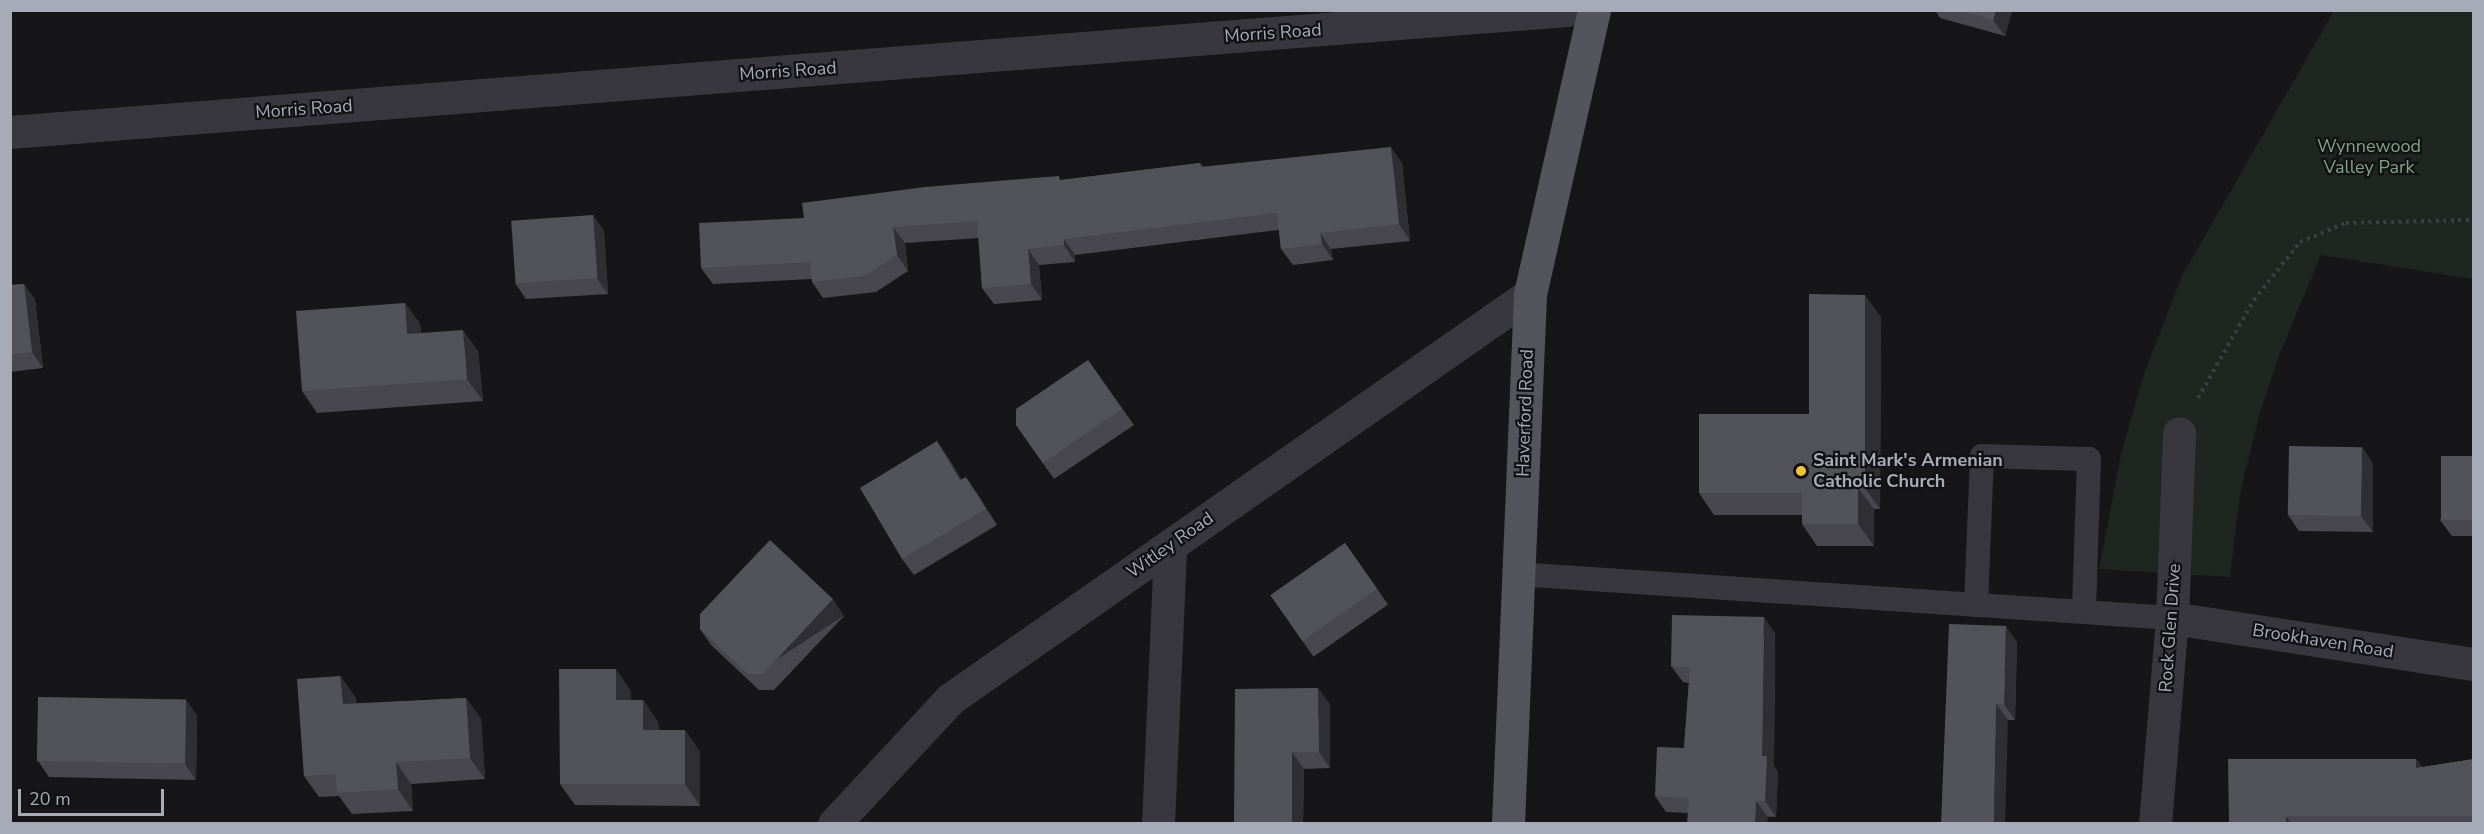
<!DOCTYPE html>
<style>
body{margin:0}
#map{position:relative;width:2484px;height:834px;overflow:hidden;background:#161618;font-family:"Nunito Sans",sans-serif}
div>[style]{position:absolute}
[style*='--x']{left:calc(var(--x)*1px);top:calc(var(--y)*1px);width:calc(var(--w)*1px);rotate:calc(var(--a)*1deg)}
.green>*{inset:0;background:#1e261f}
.path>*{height:4px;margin-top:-2px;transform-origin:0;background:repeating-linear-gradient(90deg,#3d3e44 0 3px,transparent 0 7.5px)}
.service>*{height:24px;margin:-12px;padding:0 12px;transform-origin:12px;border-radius:12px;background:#37373d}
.minor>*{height:33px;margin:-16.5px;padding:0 16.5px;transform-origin:16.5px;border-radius:16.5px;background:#37373d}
.primary>*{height:33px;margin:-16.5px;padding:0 16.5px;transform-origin:16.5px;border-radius:16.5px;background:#53545c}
.wall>*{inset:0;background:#47474d;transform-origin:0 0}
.shaded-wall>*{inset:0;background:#2f2f33;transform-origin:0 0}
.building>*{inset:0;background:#525259;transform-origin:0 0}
.dots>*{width:16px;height:16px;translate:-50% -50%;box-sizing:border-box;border:3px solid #111113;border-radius:50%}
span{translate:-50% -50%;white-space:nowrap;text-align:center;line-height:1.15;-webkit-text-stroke:4.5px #111113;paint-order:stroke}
.street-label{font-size:18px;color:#a7abb8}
.park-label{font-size:18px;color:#7ea483}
.poi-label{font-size:18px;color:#a7abb8;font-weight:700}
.left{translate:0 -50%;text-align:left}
.frame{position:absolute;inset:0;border:12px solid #a7abb8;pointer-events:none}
.scale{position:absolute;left:18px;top:789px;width:146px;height:27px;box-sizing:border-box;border:3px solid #a7abb8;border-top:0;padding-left:8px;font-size:18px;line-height:21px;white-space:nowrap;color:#a7abb8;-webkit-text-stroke:4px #111113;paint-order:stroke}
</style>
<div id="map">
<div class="green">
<i style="clip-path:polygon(2334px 11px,2473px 11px,2473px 279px,2321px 255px,2280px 353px,2259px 416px,2240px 494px,2230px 577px,2099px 569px,2121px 454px,2145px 371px,2182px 276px)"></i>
</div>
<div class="path">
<i style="--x:2198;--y:398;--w:113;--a:-60.3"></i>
<i style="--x:2254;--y:300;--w:74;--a:-51.6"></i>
<i style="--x:2300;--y:242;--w:50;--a:-22.4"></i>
<i style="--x:2346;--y:223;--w:128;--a:-1.3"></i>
</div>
<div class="service">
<i style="--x:1518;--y:574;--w:655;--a:3.85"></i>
<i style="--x:1976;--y:605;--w:149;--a:-87.7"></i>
<i style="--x:1982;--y:456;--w:107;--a:1.6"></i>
<i style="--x:2089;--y:459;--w:153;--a:91.9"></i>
</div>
<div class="minor">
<i style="--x:10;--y:132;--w:1561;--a:-4.48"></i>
<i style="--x:2172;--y:618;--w:305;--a:8.7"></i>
<i style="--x:834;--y:824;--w:171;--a:-47.1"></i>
<i style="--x:950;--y:699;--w:707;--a:-34.93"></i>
<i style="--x:1158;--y:824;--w:279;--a:-87.5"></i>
<i style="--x:2155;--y:824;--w:207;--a:-85.3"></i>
<i style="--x:2172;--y:618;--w:185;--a:-87.8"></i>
</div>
<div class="primary">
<i style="--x:1508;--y:824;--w:530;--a:-87.62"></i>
<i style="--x:1530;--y:294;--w:291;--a:-77.3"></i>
</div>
<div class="wall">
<i style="clip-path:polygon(1935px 10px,2012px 10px,2005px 36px,1940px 18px)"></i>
<i style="clip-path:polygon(1200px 163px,1203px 167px,1402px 163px,1410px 241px,1331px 249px,1333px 260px,1293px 265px,1281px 249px,1279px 230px,1075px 255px,1075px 262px,1039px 265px,1042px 300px,994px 304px,982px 288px,979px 238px,905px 243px,908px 271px,876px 292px,823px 298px,812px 282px,812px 279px,713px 284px,701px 268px,804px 218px,1062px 180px)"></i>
<i style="clip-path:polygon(593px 215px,604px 231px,608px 294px,526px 299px,515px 283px)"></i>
<i style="clip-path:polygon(24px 284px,35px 300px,43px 368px,10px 372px,10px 285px)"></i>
<i style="clip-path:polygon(405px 303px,420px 324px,421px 333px,478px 351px,483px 401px,317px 413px,302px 391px)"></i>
<i style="clip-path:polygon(1881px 317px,1880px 509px,1874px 509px,1874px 546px,1817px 546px,1802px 524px,1802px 515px,1714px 515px,1699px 493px,1809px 414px)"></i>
<i style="clip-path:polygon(1088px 360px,1134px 425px,1054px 479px,1016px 425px)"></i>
<i style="clip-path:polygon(2362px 447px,2373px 464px,2373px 532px,2299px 531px,2288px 515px)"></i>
<i style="clip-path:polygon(2474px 456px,2474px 536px,2452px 536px,2440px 520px)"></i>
<i style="clip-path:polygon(948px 457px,961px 480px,977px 493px,997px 525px,914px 575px,902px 559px)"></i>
<i style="left:1345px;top:543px;width:75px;height:91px;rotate:55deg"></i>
<i style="clip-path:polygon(844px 616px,774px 690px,759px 690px,711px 645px,700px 629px)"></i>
<i style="clip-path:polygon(1775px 633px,1774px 766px,1778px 772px,1776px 817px,1666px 812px,1655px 796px,1684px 748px,1689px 683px,1683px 682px,1671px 666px)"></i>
<i style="clip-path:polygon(2017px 642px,2015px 720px,2008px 720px,1941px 824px)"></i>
<i style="clip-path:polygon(340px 676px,356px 698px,356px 704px,466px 698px,481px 719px,485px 779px,411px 784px,413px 811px,352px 814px,339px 796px,319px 797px,304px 776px)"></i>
<i style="clip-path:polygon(631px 691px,631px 700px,643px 700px,658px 722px,659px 730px,685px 730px,700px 752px,700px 806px,575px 805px,560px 784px)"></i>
<i style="clip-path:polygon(186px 700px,197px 716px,196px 780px,49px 777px,38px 761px)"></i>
<i style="clip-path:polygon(1330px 704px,1330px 768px,1304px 769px,1303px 824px,1234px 824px)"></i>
<i style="clip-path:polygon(2416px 759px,2422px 767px,2474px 759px,2474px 824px,2229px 824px)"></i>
</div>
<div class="shaded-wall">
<i style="clip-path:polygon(1996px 10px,2012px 10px,2005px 36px,1993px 20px)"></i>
<i style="clip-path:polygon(1391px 147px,1402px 163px,1410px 241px,1399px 224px)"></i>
<i style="clip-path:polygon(593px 215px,604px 231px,608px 294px,597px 278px)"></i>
<i style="clip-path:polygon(893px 227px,905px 243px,908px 271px,897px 255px)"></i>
<i style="clip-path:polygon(1320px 233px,1331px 249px,1333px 260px,1322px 244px)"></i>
<i style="clip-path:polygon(1064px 239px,1075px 255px,1075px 262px,1064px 245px)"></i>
<i style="clip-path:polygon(1028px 249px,1039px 265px,1042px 300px,1031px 284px)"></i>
<i style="clip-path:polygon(24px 284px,35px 300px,43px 368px,32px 352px)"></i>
<i style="clip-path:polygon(1865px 295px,1881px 317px,1880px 509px,1865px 488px)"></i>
<i style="clip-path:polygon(405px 303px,420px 324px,423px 355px,407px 334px)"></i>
<i style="clip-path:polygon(463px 330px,478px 351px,483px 401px,467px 379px)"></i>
<i style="clip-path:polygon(937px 441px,948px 457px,972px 496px,960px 480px)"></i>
<i style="clip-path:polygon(2362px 447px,2373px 464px,2373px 532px,2361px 516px)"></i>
<i style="clip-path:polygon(966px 477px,977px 493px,997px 525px,986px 509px)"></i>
<i style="clip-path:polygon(1858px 488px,1874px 509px,1874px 546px,1858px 524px)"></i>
<i style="left:833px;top:599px;width:20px;height:103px;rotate:57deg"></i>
<i style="clip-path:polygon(1764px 617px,1775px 633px,1774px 766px,1778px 772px,1776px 817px,1765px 801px,1762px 756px)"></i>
<i style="clip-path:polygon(2006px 626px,2017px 642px,2015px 720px,2004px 704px)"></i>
<i style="clip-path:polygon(616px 669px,631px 691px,632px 722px,616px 700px)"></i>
<i style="clip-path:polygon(340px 676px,356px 698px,358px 726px,343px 704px)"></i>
<i style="clip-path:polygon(1318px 688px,1330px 704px,1330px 768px,1319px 752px)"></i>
<i style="clip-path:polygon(466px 698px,481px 719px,485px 779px,470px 758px)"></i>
<i style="clip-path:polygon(186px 700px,197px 716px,196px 780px,185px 764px)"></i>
<i style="clip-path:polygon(643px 700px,658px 722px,659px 751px,643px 730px)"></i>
<i style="clip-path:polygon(1996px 704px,2008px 720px,2005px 824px,1994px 824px)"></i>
<i style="clip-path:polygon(685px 730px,700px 752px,700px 806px,685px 784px)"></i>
<i style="clip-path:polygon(1292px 752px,1304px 769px,1303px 824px,1292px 824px)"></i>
<i style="clip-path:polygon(2416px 759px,2427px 775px,2416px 768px)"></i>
<i style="clip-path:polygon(396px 762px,411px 784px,413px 811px,398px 789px)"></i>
<i style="clip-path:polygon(1756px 801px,1768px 817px,1767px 824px,1755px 824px)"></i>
<i style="clip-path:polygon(2286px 816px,2291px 824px,2286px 824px)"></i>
</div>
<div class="building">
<i style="clip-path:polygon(1960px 10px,1996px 10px,1993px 20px)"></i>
<i style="clip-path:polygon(1391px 147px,1399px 224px,1320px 233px,1322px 244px,1281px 249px,1277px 213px,1064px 239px,1064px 245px,1028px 249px,1031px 284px,982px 288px,977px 221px,893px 227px,897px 255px,865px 276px,812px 282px,810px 262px,701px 268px,699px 223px,804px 218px,802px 203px,925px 187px,1059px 176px,1060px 180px,1200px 163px,1200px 167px)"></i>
<i style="left:593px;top:215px;width:63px;height:82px;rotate:86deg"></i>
<i style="clip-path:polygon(24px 284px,32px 352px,10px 355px,10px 285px)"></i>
<i style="clip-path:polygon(1809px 294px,1865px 295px,1865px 488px,1858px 488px,1858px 524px,1802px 524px,1802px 493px,1699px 493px,1699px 414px,1809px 414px)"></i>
<i style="clip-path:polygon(405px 303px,407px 334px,463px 330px,467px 379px,302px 391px,296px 311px)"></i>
<i style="clip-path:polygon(1088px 360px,1122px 409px,1043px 463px,1016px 425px,1016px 409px)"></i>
<i style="clip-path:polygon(937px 441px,960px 480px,966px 477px,986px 509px,902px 559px,860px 488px)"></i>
<i style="left:2289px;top:446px;width:73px;height:69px;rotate:1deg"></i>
<i style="left:2441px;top:456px;width:33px;height:64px"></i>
<i style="clip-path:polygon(770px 540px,833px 599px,763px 674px,748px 674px,700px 629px,700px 614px)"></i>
<i style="left:1345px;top:543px;width:56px;height:91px;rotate:55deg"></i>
<i style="clip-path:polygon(1672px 615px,1764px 617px,1762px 756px,1767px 756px,1765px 801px,1756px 801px,1755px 824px,1687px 824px,1689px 798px,1655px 796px,1657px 747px,1684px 748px,1690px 667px,1671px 666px)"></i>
<i style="clip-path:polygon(1949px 624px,2006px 626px,2004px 704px,1996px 704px,1994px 824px,1941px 824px)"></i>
<i style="clip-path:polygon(559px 669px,616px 669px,616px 700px,643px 700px,643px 730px,685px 730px,685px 784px,560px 784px)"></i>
<i style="clip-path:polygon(340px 676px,343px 704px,466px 698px,470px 758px,396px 762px,398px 789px,337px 793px,335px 774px,304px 776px,297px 679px)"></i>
<i style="clip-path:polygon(1318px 688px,1319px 752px,1292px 752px,1292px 824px,1234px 824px,1235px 689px)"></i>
<i style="left:38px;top:697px;width:148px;height:64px;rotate:1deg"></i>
<i style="clip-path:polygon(2228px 759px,2416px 759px,2416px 768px,2474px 759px,2474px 816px,2286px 816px,2286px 824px,2229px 824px)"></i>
</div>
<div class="dots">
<i style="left:1801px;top:471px;background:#f8c12e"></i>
</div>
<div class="street-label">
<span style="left:1273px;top:33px;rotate:-4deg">Morris Road</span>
<span style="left:788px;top:71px;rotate:-4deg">Morris Road</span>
<span style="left:304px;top:109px;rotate:-4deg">Morris Road</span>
<span style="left:1525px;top:413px;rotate:-88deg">Haverford Road</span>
<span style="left:1170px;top:545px;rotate:-35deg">Witley Road</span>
<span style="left:2170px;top:628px;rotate:-86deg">Rock Glen Drive</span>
<span style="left:2323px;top:641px;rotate:9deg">Brookhaven Road</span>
</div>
<div class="park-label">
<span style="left:2369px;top:157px">Wynnewood<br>Valley Park</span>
</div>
<div class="poi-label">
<span class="left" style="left:1813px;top:471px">Saint Mark's Armenian<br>Catholic Church</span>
</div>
<div class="frame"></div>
<div class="scale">20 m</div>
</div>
